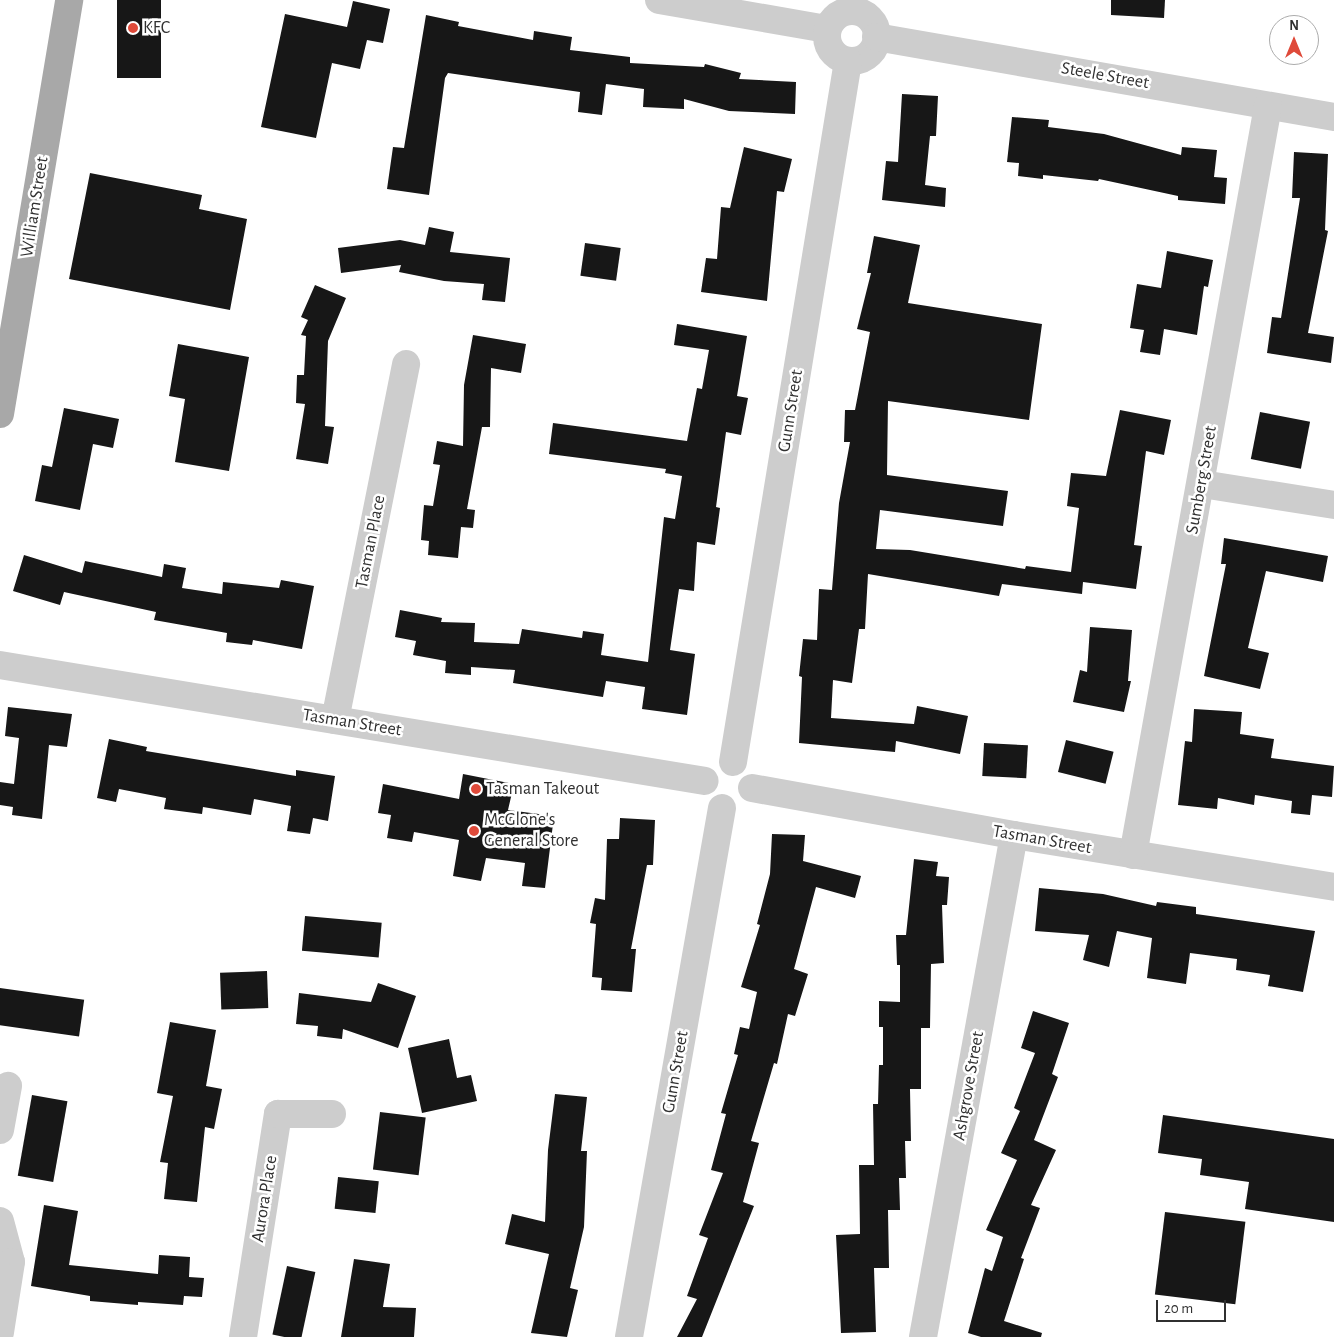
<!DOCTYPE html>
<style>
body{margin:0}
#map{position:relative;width:1334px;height:1337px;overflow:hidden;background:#fff;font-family:"Alegreya Sans",sans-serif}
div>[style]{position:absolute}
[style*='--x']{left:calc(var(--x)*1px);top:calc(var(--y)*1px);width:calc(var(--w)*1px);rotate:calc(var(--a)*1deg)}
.building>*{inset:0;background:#171717;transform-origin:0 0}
.minor>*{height:28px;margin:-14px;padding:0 14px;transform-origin:14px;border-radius:14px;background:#cdcdcd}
.minor>.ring{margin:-14px;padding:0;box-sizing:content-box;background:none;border:28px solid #cdcdcd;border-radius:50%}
.major>*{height:28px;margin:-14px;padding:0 14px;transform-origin:14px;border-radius:14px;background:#a8a8a8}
.dots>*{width:14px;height:14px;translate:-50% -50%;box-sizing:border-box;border:2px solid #fff;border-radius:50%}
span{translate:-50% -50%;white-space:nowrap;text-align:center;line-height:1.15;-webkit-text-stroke:5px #fff;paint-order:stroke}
.poi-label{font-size:18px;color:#303030}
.left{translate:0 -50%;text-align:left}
.street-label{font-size:18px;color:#303030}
.north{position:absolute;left:1269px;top:15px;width:50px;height:50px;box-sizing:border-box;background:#fff;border:1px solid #acacac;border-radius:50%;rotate:0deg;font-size:14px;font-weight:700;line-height:20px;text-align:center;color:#303030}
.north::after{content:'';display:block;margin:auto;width:18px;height:22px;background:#df4a3a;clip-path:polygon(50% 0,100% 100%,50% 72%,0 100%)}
.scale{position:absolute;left:1156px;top:1300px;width:70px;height:22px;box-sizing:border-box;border:2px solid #303030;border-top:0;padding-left:6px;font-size:15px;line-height:18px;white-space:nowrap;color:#303030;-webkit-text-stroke:4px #fff;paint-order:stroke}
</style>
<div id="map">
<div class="building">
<i style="left:117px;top:0;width:44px;height:78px"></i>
<i style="clip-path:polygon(1111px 0,1165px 0,1164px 18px,1111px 15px)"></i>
<i style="clip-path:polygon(353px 1px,390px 9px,383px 43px,367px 40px,360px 69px,332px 63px,316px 138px,261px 127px,285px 14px,347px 27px)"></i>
<i style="clip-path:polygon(426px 15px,459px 22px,458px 26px,533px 40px,534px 31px,572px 37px,570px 50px,630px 57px,630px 63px,704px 67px,705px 64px,741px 73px,739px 79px,796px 82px,795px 114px,729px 111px,684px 99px,684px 109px,643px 107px,644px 89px,606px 84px,602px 115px,578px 112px,580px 92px,448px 73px,445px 78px,429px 195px,387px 189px,393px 147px,404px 148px)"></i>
<i style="clip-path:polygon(902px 94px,938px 96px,936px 136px,930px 136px,925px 185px,946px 188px,945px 207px,882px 200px,886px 161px,898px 162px)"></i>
<i style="clip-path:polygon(1012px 117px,1049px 120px,1048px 127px,1104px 134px,1181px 155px,1182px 147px,1217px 150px,1214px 177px,1227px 178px,1225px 204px,1178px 200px,1178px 196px,1099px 179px,1098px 181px,1043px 175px,1043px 179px,1018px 176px,1019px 163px,1007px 162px)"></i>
<i style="clip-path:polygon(744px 147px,792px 159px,784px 192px,777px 191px,767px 301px,701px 292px,706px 258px,717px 259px,721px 207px,730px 208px)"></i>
<i style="clip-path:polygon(1294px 152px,1328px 154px,1325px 230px,1328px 231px,1308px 333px,1334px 337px,1331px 363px,1267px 353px,1272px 317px,1281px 318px,1300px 198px,1292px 198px)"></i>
<i style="clip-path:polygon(90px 173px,202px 195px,199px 209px,247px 219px,230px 310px,69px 279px)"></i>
<i style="clip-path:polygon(429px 227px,454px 232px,450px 252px,510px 258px,505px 302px,482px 300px,484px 284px,444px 281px,399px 272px,401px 265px,341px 273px,338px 248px,400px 240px,425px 245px)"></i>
<i style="clip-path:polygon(874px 236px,920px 245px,908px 303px,1042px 324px,1029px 420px,888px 401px,887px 475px,1008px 491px,1003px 526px,880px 510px,876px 549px,910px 550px,1025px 569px,1026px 566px,1071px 572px,1079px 508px,1067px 506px,1071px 473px,1106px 476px,1120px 410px,1171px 420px,1164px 455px,1146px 451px,1134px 545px,1142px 546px,1136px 589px,1083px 582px,1082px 594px,1002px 584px,999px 596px,868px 574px,865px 629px,859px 629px,852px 683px,833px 680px,831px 718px,914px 724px,917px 706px,968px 716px,960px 754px,896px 741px,895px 752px,799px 743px,802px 677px,799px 676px,803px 639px,817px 640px,819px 589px,832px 590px,839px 503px,850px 442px,844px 442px,845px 410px,855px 410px,870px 332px,857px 329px,871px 273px,867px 273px)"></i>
<i style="left:585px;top:243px;width:36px;height:33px;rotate:8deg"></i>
<i style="clip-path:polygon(1167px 251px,1213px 260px,1208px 287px,1204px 286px,1197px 335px,1164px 329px,1160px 355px,1140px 352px,1144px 330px,1130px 328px,1137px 284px,1161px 288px)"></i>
<i style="clip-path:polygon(315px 285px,346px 298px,328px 341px,325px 426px,334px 427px,328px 464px,296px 459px,305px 404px,296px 403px,297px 375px,304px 375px,306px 336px,301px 335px,308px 320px,301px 317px)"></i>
<i style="clip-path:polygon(677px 324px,747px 336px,737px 396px,748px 398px,741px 435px,726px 432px,716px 507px,720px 508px,715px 545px,697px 542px,694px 591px,679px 589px,670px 650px,695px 654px,687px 715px,642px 709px,645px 687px,606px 681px,603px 697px,513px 683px,515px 670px,471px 667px,471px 675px,445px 673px,446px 661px,413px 655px,416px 641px,395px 637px,400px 610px,442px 618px,441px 622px,475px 623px,474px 642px,519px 644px,522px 629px,582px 638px,583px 631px,604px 634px,601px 655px,648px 662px,664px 517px,675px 519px,682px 476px,665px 473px,666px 469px,549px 454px,553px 423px,687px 441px,697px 388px,702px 389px,709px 350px,674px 345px)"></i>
<i style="clip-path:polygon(473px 335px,526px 344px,521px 373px,491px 368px,490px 427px,482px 427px,467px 509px,475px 510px,473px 528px,461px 527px,458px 558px,428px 555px,429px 541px,421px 540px,424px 505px,433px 506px,440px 465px,433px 464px,437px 441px,463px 446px,464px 385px)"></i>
<i style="clip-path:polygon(178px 344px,249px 357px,229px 471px,175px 462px,185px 399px,169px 396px)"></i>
<i style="clip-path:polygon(64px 408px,119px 419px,113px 448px,93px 444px,80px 510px,35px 501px,42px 465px,52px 467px)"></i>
<i style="left:1260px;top:412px;width:51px;height:48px;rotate:11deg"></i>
<i style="clip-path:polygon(1224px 538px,1328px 556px,1323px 582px,1266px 571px,1248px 648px,1269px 653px,1260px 689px,1204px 676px,1226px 564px,1221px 564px)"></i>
<i style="clip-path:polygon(24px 555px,82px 573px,85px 561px,162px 577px,164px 564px,186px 568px,182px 588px,222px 594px,223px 582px,279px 588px,281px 580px,314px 586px,302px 649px,253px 640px,252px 645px,226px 642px,227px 633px,154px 620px,156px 612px,64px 592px,60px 605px,13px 591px)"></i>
<i style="clip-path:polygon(1090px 627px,1132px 630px,1128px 681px,1131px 681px,1124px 712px,1073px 702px,1080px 670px,1087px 672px)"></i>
<i style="clip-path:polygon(8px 707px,72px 714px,67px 747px,49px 745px,42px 819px,12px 815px,13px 807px,0 805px,0 782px,14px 784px,19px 738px,5px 736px)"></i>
<i style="clip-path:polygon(1194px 709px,1242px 712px,1240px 734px,1274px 739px,1271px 758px,1334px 766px,1332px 797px,1312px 795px,1310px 815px,1291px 813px,1292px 801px,1255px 795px,1254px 805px,1218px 798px,1217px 809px,1178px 805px,1185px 741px,1192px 742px)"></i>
<i style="clip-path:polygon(109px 739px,147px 747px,146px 751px,296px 776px,296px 770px,335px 776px,328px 821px,313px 818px,310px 834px,287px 831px,291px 806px,254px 799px,251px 815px,203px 807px,202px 814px,164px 809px,166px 798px,119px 789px,116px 802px,97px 798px)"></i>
<i style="left:1066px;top:740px;width:49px;height:33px;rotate:14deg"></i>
<i style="left:984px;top:743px;width:44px;height:33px;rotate:3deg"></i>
<i style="clip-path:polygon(463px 774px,514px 784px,508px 810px,554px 816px,545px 888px,522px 886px,525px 863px,486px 858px,481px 881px,453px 876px,459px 840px,414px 832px,412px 842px,387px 838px,391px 815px,378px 813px,383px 784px,459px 799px)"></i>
<i style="clip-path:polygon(620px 818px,655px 820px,653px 865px,647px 865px,631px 949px,636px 949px,632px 992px,601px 990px,602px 978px,592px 977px,596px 924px,590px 923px,595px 898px,605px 900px,607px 839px,619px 839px)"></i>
<i style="clip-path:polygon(772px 834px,805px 835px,803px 861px,861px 876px,855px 898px,816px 887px,794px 969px,808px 974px,795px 1016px,788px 1014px,777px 1064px,774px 1063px,751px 1141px,759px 1143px,743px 1202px,754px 1206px,702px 1337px,677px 1337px,697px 1299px,687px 1296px,708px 1238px,699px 1235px,723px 1173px,711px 1170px,726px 1114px,721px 1113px,738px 1055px,734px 1054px,740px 1027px,749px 1029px,757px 992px,741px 987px,760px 925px,757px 924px,770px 874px)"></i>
<i style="clip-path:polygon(914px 859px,938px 862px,936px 876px,949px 877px,947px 905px,942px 905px,944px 963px,931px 964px,930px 1028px,921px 1028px,921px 1089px,910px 1089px,911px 1141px,905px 1141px,906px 1178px,899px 1178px,900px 1210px,888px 1210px,889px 1268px,874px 1268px,876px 1332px,841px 1333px,836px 1235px,860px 1234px,859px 1165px,874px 1165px,873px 1104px,878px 1104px,879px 1065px,883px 1065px,883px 1027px,879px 1027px,879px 1001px,900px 1002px,900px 965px,897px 965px,896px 935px,906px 935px)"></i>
<i style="clip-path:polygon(1039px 888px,1103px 894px,1156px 906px,1157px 902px,1196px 907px,1196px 914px,1315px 931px,1303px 992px,1268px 986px,1270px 975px,1236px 970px,1237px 959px,1190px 953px,1186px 984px,1147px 978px,1152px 938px,1117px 931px,1109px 967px,1083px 960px,1089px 935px,1035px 931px)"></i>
<i style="left:305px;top:916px;width:77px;height:35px;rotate:5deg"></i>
<i style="left:267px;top:971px;width:37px;height:47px;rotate:88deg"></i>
<i style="clip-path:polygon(378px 983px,416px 996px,398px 1048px,343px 1029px,342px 1039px,317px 1036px,318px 1026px,296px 1024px,299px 993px,371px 1002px)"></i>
<i style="left:0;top:988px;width:85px;height:37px;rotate:8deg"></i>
<i style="clip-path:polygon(1033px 1011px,1069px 1023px,1052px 1074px,1058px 1077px,1034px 1140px,1056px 1150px,1031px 1205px,1040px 1208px,1021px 1258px,1024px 1259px,1004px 1321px,1042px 1333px,1041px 1337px,981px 1337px,968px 1333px,985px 1268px,992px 1271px,1003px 1237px,986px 1230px,1017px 1160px,1001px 1153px,1020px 1111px,1014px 1108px,1035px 1053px,1021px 1048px)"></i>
<i style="clip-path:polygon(170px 1022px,216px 1030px,206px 1086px,222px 1089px,214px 1129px,205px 1127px,197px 1202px,164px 1199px,168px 1163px,160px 1162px,173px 1096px,157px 1093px)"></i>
<i style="clip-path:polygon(449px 1039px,457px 1078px,471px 1075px,477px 1101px,422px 1113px,408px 1048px)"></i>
<i style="clip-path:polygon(555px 1094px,587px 1097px,581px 1151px,587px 1151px,584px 1227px,570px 1288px,578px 1290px,567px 1337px,531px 1333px,549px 1254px,505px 1244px,512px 1214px,545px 1222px,548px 1150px)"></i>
<i style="left:32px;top:1095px;width:36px;height:82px;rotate:10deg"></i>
<i style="left:380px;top:1112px;width:46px;height:58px;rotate:7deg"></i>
<i style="clip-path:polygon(1163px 1115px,1334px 1139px,1334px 1222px,1245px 1209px,1249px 1182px,1200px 1175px,1202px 1159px,1158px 1153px)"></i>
<i style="left:338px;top:1177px;width:41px;height:32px;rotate:6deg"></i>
<i style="clip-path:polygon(44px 1205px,78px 1211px,69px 1265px,158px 1274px,159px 1255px,190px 1257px,189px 1277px,204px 1278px,202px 1297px,184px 1296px,183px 1305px,138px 1302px,138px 1305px,90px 1301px,90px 1296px,31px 1286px)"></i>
<i style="left:1165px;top:1212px;width:81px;height:83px;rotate:7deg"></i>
<i style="clip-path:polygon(354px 1259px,390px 1264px,383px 1307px,416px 1308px,414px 1337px,341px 1337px)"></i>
<i style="left:287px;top:1266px;width:29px;height:70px;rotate:12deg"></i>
</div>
<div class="minor">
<i style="--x:659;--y:0;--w:170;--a:9.8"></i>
<i class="ring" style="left:827px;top:11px;width:22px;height:22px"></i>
<i style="--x:876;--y:37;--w:465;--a:9.9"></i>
<i style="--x:1202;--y:484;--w:134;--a:9"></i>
<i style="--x:0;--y:665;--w:714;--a:9.34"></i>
<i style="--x:335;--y:720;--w:363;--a:-78.7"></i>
<i style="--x:733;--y:762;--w:710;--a:-80.68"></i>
<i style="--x:752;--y:788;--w:266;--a:10.2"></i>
<i style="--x:1014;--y:835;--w:324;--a:9.2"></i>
<i style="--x:1133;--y:855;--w:761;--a:-79.78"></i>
<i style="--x:0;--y:1130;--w:45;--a:-79.7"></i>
<i style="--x:0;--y:1221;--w:42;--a:75"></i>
<i style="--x:11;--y:1262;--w:71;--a:98.9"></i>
<i style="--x:243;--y:1337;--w:226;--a:-81.1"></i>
<i style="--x:278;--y:1114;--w:54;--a:0"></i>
<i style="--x:629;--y:1337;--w:537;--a:-80.03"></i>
<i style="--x:923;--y:1337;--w:510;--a:-79.73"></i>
</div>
<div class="major">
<i style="--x:0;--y:414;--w:420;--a:-80.5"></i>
</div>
<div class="dots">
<i style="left:133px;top:28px;background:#df4a3a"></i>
<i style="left:476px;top:789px;background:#df4a3a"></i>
<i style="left:474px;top:831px;background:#df4a3a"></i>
</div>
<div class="poi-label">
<span class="left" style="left:143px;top:28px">KFC</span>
<span class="left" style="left:486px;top:789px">Tasman Takeout</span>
<span class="left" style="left:484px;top:831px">McGlone's<br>General Store</span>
</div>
<div class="street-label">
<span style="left:1105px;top:76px;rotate:10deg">Steele Street</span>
<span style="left:35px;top:207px;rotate:-81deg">William Street</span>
<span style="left:791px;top:411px;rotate:-81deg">Gunn Street</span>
<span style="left:1202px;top:480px;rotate:-80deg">Sumberg Street</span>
<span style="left:371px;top:542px;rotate:-79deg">Tasman Place</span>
<span style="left:352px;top:723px;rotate:9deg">Tasman Street</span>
<span style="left:1042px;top:840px;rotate:10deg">Tasman Street</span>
<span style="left:676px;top:1072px;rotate:-80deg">Gunn Street</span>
<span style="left:969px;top:1086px;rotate:-80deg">Ashgrove Street</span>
<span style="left:265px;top:1199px;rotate:-81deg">Aurora Place</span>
</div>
<div class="north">N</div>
<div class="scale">20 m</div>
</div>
